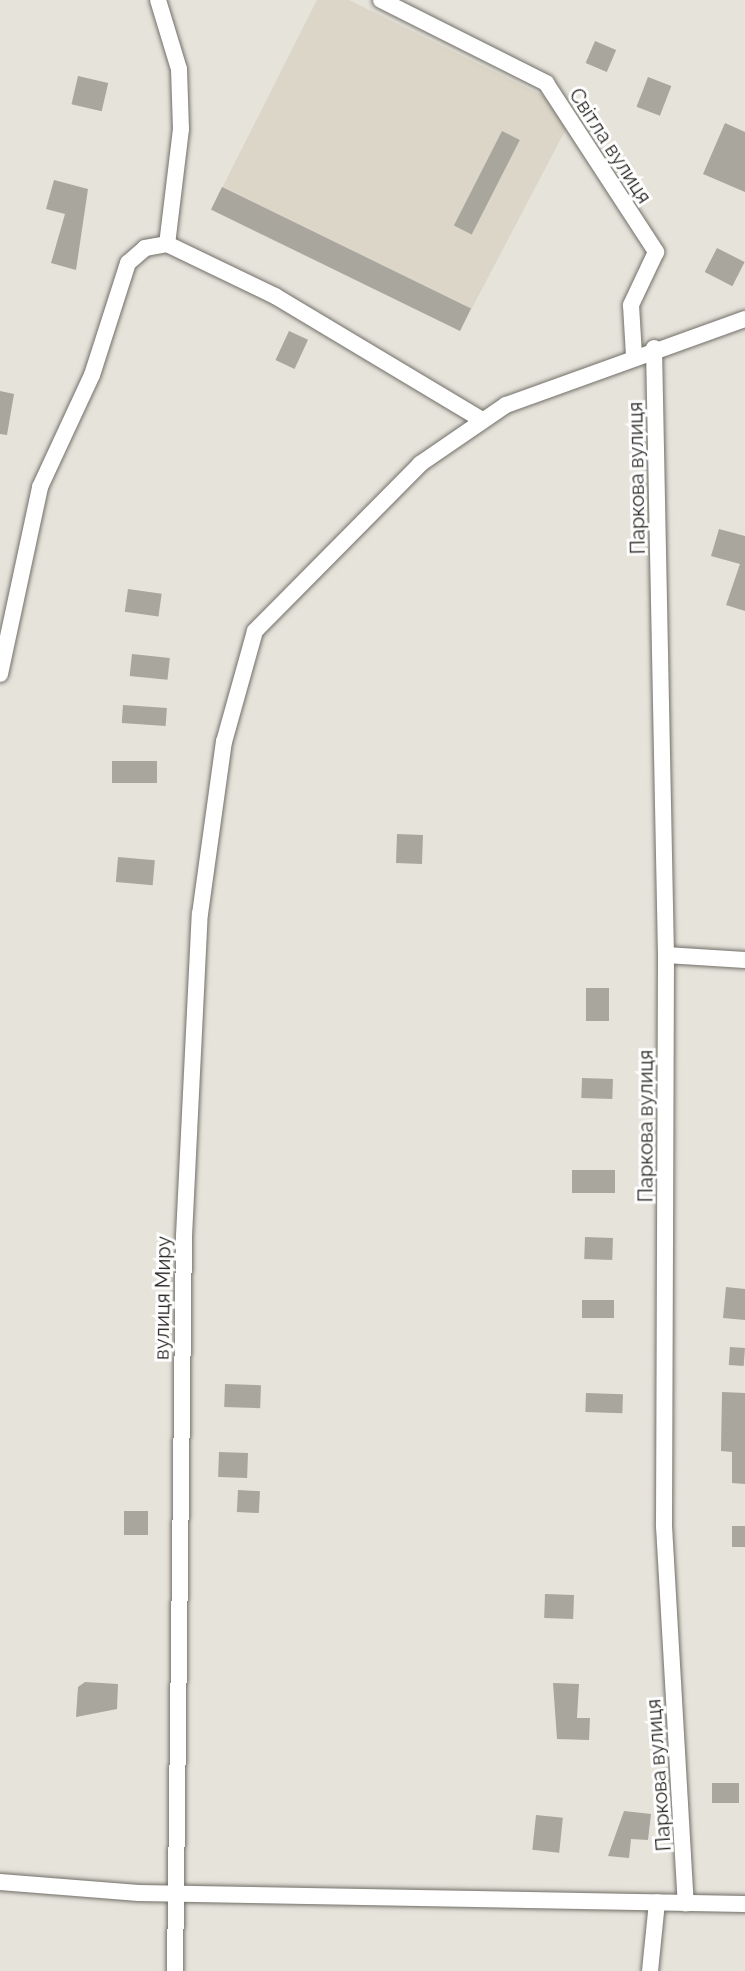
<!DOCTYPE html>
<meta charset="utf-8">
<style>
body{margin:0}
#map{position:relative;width:745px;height:1971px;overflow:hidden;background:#e6e3db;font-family:Raleway,sans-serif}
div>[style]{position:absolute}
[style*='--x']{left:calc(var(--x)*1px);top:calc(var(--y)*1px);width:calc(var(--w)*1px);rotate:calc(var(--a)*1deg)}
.built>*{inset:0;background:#dcd6c8}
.building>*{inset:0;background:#a9a69e;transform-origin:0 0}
.roads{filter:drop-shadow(0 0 2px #716f68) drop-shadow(0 0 2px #716f68)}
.street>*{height:16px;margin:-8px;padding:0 8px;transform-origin:8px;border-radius:8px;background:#fff}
span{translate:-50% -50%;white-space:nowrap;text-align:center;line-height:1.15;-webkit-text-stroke:6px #fff;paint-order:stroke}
.street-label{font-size:20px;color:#262522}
</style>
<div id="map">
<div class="built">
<i style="clip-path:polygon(317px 0,349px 0,544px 96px,566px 129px,460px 331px,211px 210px)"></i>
</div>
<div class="building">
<i style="left:595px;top:41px;width:23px;height:24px;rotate:23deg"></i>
<i style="left:78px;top:76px;width:31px;height:29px;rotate:13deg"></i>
<i style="left:648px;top:77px;width:25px;height:32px;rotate:21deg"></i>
<i style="clip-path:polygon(725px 123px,745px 132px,745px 192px,703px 174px)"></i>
<i style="left:502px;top:131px;width:20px;height:106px;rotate:27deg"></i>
<i style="clip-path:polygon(54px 180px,88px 189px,76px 270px,51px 263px,65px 214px,46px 209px)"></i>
<i style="left:222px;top:187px;width:277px;height:25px;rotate:26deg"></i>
<i style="left:717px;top:248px;width:31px;height:27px;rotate:27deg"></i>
<i style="left:289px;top:331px;width:21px;height:32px;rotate:25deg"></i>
<i style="clip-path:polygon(0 391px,14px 394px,7px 435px,0 434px)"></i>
<i style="clip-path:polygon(719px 529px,745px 536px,745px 611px,726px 605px,740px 564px,711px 556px)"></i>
<i style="left:128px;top:589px;width:34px;height:23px;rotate:8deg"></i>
<i style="left:132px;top:654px;width:38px;height:22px;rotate:6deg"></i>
<i style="left:123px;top:705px;width:44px;height:18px;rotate:4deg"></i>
<i style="left:112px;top:761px;width:45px;height:22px"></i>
<i style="left:397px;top:834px;width:26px;height:29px;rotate:2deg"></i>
<i style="left:118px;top:857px;width:37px;height:25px;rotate:5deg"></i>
<i style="left:586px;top:988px;width:23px;height:33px"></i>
<i style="left:582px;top:1078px;width:31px;height:20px;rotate:2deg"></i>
<i style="left:615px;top:1170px;width:23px;height:43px;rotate:90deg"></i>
<i style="left:585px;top:1237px;width:28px;height:22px;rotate:2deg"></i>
<i style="clip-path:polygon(726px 1287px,745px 1289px,745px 1320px,723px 1318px)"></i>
<i style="left:582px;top:1300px;width:32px;height:18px"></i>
<i style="left:730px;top:1347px;width:15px;height:18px;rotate:4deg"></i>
<i style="left:225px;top:1384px;width:36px;height:23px;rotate:2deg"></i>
<i style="clip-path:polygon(722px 1392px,745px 1393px,745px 1484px,732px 1483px,732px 1452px,721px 1451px)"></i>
<i style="left:586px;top:1393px;width:37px;height:19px;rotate:2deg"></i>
<i style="left:219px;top:1452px;width:29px;height:25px;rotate:2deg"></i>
<i style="left:238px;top:1490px;width:22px;height:22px;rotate:3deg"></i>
<i style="left:124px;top:1511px;width:24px;height:24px"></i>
<i style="left:732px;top:1526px;width:13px;height:21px"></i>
<i style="left:545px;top:1594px;width:29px;height:24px;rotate:2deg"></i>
<i style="clip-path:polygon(85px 1682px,118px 1684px,117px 1709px,76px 1717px,78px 1687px)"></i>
<i style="clip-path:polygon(553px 1683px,579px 1684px,577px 1718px,590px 1718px,589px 1740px,557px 1739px)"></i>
<i style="left:712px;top:1783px;width:27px;height:20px"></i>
<i style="clip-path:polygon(624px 1811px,651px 1814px,648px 1840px,631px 1839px,629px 1858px,608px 1856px)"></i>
<i style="left:536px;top:1815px;width:27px;height:35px;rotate:6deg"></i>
</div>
<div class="roads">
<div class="street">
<i style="--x:158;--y:0;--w:72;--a:73.1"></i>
<i style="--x:179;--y:69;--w:60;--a:88.1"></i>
<i style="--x:181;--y:129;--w:116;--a:96.9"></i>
<i style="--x:381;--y:0;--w:185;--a:26.7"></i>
<i style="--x:546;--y:83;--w:202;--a:56.9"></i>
<i style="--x:656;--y:252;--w:59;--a:115.3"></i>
<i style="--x:631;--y:305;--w:51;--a:86.6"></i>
<i style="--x:654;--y:348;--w:607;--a:88.87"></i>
<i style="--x:666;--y:955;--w:571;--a:90.2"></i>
<i style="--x:664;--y:1526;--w:378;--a:86.7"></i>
<i style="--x:0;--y:674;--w:191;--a:-77.9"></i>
<i style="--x:40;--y:487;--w:123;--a:-65.1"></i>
<i style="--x:92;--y:375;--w:118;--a:-72.2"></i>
<i style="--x:128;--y:263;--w:23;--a:-41"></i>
<i style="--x:145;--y:248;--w:22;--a:-10"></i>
<i style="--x:167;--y:244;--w:120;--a:25.7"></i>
<i style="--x:275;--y:296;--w:241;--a:30.9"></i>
<i style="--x:666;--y:955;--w:79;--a:3.6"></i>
<i style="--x:0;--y:1882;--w:139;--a:4.5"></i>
<i style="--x:139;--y:1893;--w:606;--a:1.04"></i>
<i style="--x:175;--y:1971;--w:735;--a:-89.3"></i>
<i style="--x:184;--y:1236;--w:322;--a:-87.2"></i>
<i style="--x:200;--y:914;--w:174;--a:-82.1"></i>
<i style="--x:224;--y:742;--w:115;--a:-74.4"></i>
<i style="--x:255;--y:631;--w:235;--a:-45.3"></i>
<i style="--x:420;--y:464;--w:104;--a:-34.5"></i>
<i style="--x:506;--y:405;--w:254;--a:-19.8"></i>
<i style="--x:650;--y:1971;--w:69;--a:-84.2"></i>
</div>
</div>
<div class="street-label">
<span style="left:610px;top:146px;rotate:57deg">Світла вулиця</span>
<span style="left:637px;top:478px;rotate:-91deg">Паркова вулиця</span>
<span style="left:646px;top:1126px;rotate:-90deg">Паркова вулиця</span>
<span style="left:163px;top:1298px;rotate:-89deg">вулиця Миру</span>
<span style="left:659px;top:1775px;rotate:-94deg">Паркова вулиця</span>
</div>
</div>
